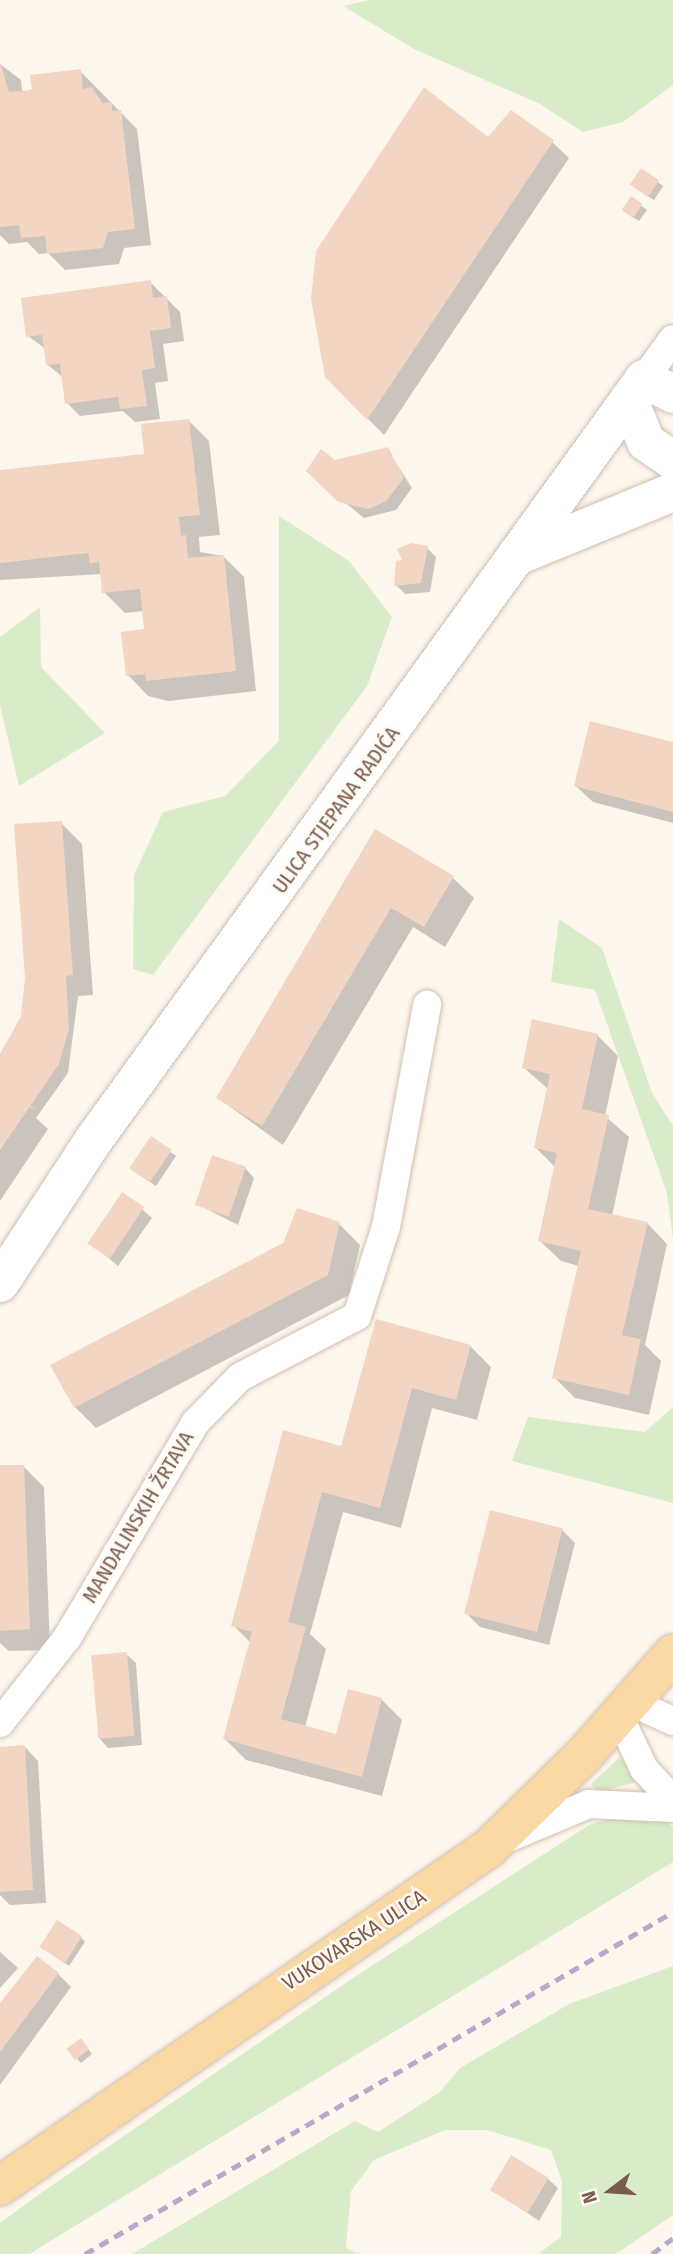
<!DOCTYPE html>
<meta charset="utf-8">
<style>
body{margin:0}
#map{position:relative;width:673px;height:2254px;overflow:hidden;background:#fdf6ec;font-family:"Fira Sans Condensed",sans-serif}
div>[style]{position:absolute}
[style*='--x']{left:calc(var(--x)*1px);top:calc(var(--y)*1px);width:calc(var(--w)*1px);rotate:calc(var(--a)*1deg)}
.green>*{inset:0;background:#d8ecc9}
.shadow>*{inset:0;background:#0003;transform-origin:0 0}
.building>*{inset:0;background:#f3d5c3;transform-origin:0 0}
.roads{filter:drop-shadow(0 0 2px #d1beb0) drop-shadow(0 0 2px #d1beb0)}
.street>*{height:28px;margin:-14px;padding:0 14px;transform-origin:14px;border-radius:14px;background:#fff}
.secondary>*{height:38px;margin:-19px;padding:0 19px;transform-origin:19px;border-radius:19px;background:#fff}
.primary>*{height:38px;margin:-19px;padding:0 19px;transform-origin:19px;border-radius:19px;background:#fbd9a5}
.rail>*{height:5px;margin-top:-2.5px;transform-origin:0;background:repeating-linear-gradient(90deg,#b9a8c9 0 10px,transparent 0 17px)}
span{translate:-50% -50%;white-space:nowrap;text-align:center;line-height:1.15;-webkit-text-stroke:5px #fffaf3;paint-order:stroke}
.street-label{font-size:21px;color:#7a5c4d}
.north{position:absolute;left:575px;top:2156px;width:70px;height:70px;-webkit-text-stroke:5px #fffaf3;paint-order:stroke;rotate:253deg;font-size:19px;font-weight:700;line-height:28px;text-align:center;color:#7a5c4d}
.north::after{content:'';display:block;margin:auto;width:24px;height:32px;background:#7a5c4d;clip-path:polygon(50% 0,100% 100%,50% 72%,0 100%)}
</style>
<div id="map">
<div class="green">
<i style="clip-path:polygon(369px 0,673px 0,673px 85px,623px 122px,583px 132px,540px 104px,414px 49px,343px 6px)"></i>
<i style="clip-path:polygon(279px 516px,349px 561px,392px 617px,367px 686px,153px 975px,133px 969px,134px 875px,163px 812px,225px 796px,279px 741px)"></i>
<i style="clip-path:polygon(40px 607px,41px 667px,105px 733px,19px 786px,0 705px,0 637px)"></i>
<i style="clip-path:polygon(559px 919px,602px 948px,652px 1093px,673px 1126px,673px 1238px,667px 1193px,595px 990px,551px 982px)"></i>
<i style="clip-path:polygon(673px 1407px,673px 1503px,512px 1461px,528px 1417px,645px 1432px)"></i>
<i style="clip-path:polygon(620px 1757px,636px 1782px,598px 1792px,591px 1784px)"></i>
<i style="clip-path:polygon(623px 1814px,662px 1819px,673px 1828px,673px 1862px,29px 2254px,0 2254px,0 2223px,41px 2193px,350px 1980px,589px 1825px)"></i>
<i style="clip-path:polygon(673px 1966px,673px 2215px,616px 2254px,538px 2254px,561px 2237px,562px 2182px,551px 2150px,487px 2130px,445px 2130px,374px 2160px,351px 2191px,346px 2248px,358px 2254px,132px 2254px,355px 2121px,378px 2132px,440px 2092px,460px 2068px,569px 2004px)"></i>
</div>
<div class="shadow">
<i style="clip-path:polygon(0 64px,21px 80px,22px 93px,80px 71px,137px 129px,151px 245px,124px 248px,119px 264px,65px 270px,48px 253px,39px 254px,27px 242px,9px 244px,0 235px)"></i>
<i style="clip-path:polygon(489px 139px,552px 142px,569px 158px,384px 435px,326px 376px)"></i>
<i style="left:641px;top:171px;width:27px;height:17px;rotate:34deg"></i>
<i style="clip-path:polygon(631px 198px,647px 210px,639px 221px,628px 214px)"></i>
<i style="clip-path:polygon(150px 282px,180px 312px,184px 341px,163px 344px,168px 381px,155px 383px,160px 419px,135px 422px,123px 411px,80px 416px,67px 403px,64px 378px,48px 365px,46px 349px,28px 336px)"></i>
<i style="clip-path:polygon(189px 421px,209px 441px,220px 535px,199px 537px,200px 552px,223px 556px,244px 577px,256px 691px,168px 701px,148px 696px,128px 675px,146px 631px,144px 611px,125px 613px,104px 592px,102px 574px,0 580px,0 472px,146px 456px)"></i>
<i style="clip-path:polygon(387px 449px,412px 488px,396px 510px,364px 518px,317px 480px,335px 462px)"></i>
<i style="clip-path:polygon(427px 548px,436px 557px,430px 592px,405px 594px,396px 585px)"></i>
<i style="clip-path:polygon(673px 744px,673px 823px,593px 802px,576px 786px)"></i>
<i style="clip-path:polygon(61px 823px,82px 844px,93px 995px,78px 996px,68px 1073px,36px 1118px,48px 1129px,0 1201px,0 1091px,36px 1110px,0 1086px,0 1054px,22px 1017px)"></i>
<i style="clip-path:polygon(376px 832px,453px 878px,474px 898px,445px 947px,413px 927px,283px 1145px,218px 1098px)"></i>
<i style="clip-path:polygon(597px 1035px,618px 1056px,605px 1116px,629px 1137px,612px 1216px,647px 1223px,667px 1244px,645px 1345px,661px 1361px,649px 1415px,575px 1398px,554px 1377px,579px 1266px,561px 1261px,540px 1241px,556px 1168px,535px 1147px,548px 1089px,523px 1067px)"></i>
<i style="clip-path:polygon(151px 1138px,176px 1156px,156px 1186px,135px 1172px)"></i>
<i style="clip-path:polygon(245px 1168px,254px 1178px,238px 1225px,197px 1204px)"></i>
<i style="clip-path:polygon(142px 1209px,152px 1218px,118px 1266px,89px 1242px)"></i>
<i style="clip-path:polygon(339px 1224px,360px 1245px,349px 1295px,96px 1428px,75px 1407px)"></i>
<i style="clip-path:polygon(377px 1321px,470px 1346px,491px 1367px,477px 1420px,432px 1408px,401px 1528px,343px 1512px,310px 1634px,326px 1649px,305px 1727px,338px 1736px,381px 1699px,402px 1720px,382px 1796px,246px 1760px,225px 1739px,251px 1643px,233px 1625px,343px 1448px)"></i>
<i style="clip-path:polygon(23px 1466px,44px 1487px,50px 1650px,9px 1651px,0 1643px,0 1467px)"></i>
<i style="clip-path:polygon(562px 1530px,575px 1543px,549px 1645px,480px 1627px,466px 1613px)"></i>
<i style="clip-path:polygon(126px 1654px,136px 1663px,142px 1745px,108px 1748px,99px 1738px)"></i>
<i style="clip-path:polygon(25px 1747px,38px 1761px,46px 1903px,10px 1905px,0 1895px,0 1748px)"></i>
<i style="clip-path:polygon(81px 1937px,85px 1942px,69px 1966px,48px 1952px)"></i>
<i style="clip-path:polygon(0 1952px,18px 1968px,0 1988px)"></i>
<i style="clip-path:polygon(58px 1974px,71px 1987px,0 2085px,0 2006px)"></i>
<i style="clip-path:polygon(85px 2045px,92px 2054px,81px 2063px,69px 2050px)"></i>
<i style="clip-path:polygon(548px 2179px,558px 2188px,539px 2221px,493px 2190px)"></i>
</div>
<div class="building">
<i style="clip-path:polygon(0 62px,9px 92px,32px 90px,30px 75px,81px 69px,83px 89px,92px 87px,102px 103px,112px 102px,112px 111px,121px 110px,135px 229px,108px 232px,103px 248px,47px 254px,45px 236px,21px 238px,19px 225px,0 227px)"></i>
<i style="clip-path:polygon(424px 87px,488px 137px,511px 110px,554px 140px,367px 420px,325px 377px,311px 299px,316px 251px)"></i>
<i style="left:641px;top:168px;width:22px;height:20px;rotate:34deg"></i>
<i style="left:631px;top:196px;width:14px;height:17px;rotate:34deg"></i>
<i style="clip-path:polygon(151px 280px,153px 298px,167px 296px,171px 328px,150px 331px,155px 368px,142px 370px,147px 406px,120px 409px,118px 397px,65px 404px,60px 364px,46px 365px,42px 335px,26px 337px,21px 298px)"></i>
<i style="clip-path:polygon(189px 419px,200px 515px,179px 517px,181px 536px,186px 535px,188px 558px,224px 555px,236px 671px,146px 681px,145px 674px,126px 676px,121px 632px,144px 629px,140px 589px,102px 593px,99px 562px,90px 563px,88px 553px,0 563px,0 470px,144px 454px,141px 424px)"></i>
<i style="clip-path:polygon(388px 447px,404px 478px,386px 501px,369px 509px,338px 502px,306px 471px,321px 449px,335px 460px)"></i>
<i style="clip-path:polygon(411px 543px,428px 546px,421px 583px,394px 586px,396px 561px,402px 560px,397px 549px)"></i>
<i style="clip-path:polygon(590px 721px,673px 742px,673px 812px,574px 786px)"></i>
<i style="clip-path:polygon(62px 821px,73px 975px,66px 976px,69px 1029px,59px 1064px,0 1150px,0 1055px,21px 1016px,25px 978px,14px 824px)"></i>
<i style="clip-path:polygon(375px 829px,454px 876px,424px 927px,391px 908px,262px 1126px,216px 1098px)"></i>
<i style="clip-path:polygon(532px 1019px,598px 1034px,582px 1109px,609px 1115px,588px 1209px,648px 1222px,622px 1335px,641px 1339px,629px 1395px,552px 1378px,581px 1251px,538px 1241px,557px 1153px,534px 1148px,550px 1074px,522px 1068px)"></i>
<i style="left:151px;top:1136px;width:25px;height:39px;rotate:34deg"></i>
<i style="left:212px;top:1155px;width:36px;height:53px;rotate:19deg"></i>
<i style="left:122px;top:1192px;width:27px;height:62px;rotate:34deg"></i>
<i style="clip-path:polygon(297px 1208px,340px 1222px,328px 1275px,74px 1408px,50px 1365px,283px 1243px)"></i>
<i style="clip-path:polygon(376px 1319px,471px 1345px,456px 1400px,412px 1388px,380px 1508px,322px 1492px,288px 1622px,306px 1627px,281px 1719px,336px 1734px,348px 1689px,382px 1698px,362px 1777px,223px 1739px,252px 1632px,231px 1626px,283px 1430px,341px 1446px)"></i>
<i style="clip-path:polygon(0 1465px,24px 1465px,30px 1629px,0 1631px)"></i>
<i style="left:490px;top:1510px;width:75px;height:107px;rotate:14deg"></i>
<i style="left:127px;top:1652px;width:84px;height:36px;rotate:85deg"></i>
<i style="clip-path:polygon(25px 1745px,33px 1890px,0 1892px,0 1747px)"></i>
<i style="left:57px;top:1920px;width:30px;height:32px;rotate:33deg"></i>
<i style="clip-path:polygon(37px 1956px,59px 1973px,0 2052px,0 2003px)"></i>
<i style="left:81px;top:2038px;width:14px;height:18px;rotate:54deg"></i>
<i style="left:511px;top:2155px;width:44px;height:41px;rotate:31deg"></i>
</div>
<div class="roads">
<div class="street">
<i style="--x:644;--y:379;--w:49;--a:-54.1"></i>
<i style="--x:631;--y:1702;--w:46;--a:24.3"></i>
<i style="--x:619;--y:1716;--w:59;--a:64.7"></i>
<i style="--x:644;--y:1769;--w:42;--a:46.9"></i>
<i style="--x:0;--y:1723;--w:108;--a:-51.8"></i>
<i style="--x:67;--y:1638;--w:250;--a:-59.2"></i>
<i style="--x:195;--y:1423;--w:64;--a:-45.6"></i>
<i style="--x:240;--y:1377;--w:132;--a:-27.5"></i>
<i style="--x:357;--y:1316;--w:94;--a:-72"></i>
<i style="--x:386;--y:1227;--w:226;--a:-79.5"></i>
<i style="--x:510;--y:1837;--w:86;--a:-22.7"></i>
<i style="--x:589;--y:1804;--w:84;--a:2.7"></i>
</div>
<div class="secondary">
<i style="--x:629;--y:400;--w:45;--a:68"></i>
<i style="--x:646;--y:442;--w:32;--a:34"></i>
<i style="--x:522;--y:554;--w:163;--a:-22.3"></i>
<i style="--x:0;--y:1283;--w:170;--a:-56.8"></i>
<i style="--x:93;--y:1141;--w:915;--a:-54.12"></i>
<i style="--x:629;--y:400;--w:26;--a:-54"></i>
<i style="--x:644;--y:379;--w:33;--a:27"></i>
</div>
<div class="primary">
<i style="--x:0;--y:2186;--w:594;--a:-34.65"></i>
<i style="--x:489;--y:1848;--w:133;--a:-44.4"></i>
<i style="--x:584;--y:1755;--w:135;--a:-48.6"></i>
</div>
</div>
<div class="rail">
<i style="--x:85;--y:2254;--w:680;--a:-30.18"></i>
<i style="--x:652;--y:2254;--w:26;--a:-37"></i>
</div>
<div class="street-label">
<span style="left:336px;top:810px;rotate:-54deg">ULICA STJEPANA RADIĆA</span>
<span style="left:138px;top:1517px;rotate:-59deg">MANDALINSKIH ŽRTAVA</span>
<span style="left:354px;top:1940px;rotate:-33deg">VUKOVARSKA ULICA</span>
</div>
<div class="north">N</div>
</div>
